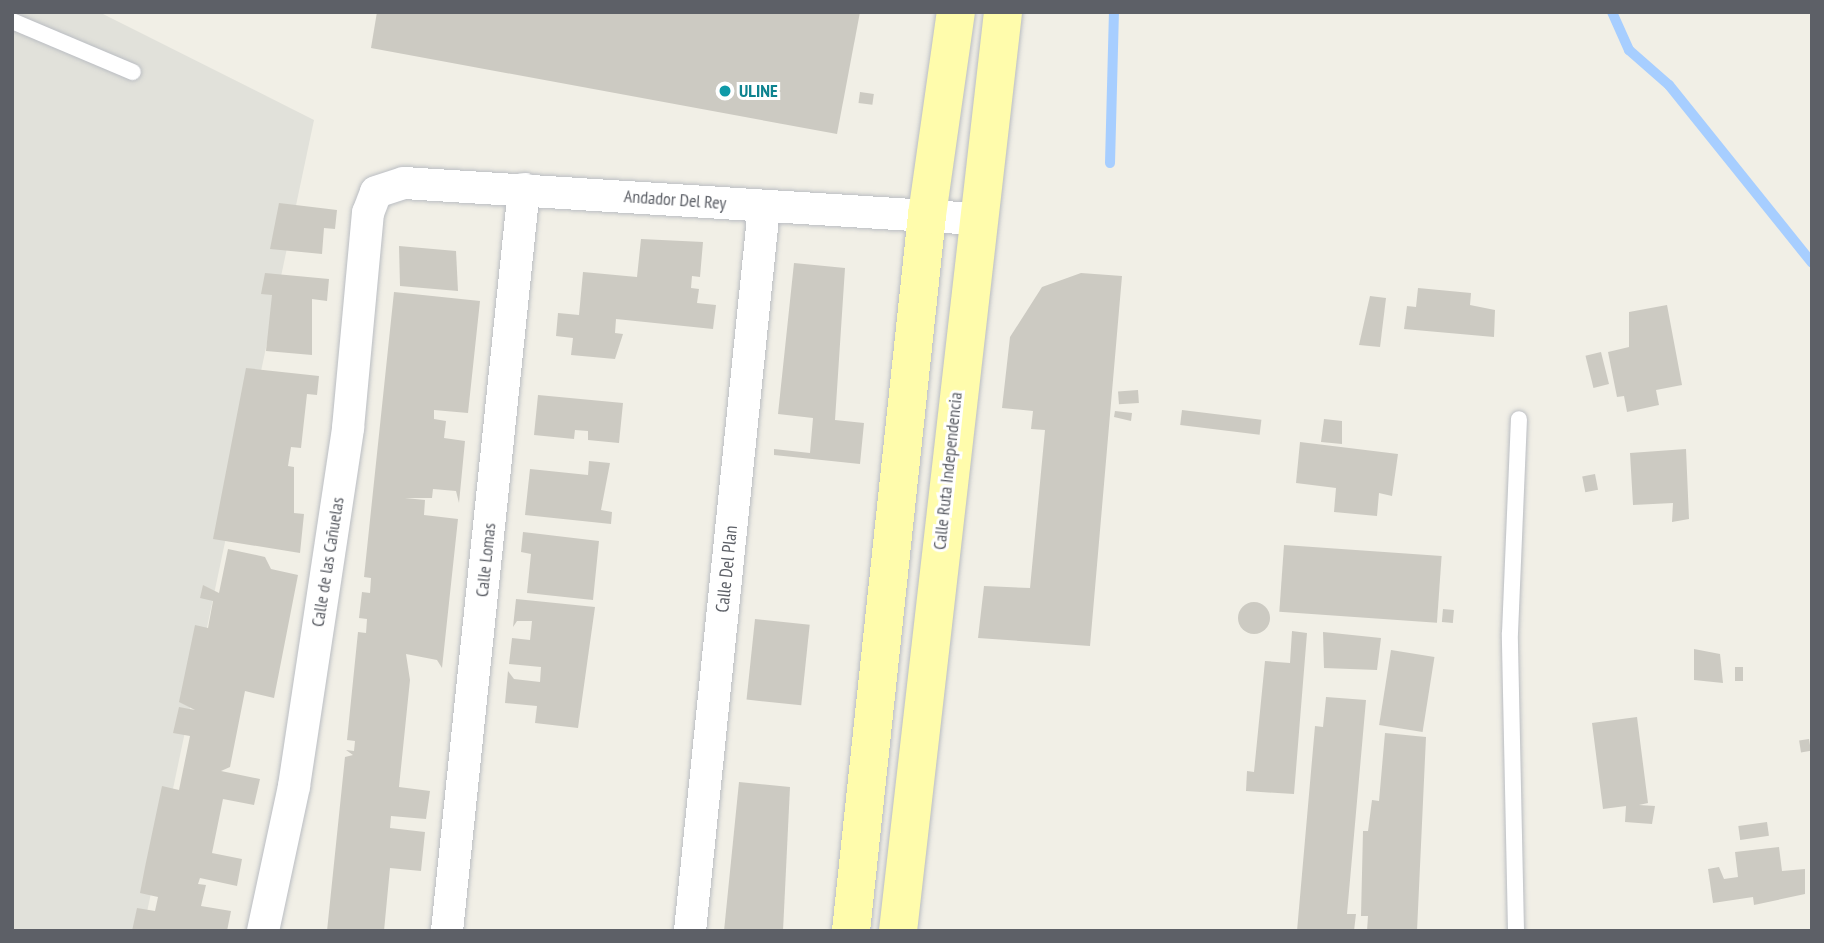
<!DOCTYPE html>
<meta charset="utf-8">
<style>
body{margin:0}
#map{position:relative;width:1824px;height:943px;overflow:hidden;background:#f1efe6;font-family:"PT Sans Narrow",sans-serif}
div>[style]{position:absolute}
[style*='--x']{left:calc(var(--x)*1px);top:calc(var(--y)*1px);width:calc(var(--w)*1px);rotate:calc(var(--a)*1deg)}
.industrial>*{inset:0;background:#e1e1da}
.stream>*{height:10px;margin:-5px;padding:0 5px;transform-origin:5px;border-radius:5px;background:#a7ceff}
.building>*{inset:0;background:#cccac2;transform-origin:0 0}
.round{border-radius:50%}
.roads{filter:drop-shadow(0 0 2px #babdc2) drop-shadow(0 0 2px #babdc2)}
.lane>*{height:16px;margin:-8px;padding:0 8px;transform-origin:8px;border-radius:8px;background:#fff}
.street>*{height:32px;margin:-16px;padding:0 16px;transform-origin:16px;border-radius:16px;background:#fff}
.primary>*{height:38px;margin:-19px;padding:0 19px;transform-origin:19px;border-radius:19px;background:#fffcac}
.dots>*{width:19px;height:19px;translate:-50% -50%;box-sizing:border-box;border:4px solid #fff;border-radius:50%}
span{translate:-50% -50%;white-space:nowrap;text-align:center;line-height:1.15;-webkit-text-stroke:6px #fff;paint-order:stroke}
.culture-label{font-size:18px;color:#0d838f;font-weight:700}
.left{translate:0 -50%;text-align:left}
.street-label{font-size:18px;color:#5d6067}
.frame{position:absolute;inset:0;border:14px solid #5d6067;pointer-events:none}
</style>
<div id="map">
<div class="industrial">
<i style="clip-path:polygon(12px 12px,99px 12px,314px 120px,143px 931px,12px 931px)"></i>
</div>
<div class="stream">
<i style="--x:1612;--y:12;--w:42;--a:65.9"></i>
<i style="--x:1629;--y:50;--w:53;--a:41.2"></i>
<i style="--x:1669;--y:85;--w:228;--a:51.2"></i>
<i style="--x:1110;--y:163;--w:151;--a:-88.5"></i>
</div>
<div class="building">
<i style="clip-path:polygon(377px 12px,860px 12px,837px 134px,371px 48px)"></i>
<i style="left:860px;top:92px;width:14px;height:11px;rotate:8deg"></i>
<i style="clip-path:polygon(279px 203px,337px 210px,335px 229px,324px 228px,322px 254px,270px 249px)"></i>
<i style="clip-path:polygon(641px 239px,703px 242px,700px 277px,692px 276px,691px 288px,699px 289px,697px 303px,716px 305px,713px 329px,616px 319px,615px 333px,623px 334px,615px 359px,571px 355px,573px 338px,556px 336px,558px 313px,579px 315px,583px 272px,637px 277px)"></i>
<i style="clip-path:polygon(399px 246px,456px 251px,458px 291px,400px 286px)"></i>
<i style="clip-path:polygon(794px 263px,845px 268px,835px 420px,864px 423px,860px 464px,774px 455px,774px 449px,810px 453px,813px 418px,778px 414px)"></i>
<i style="clip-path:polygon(265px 273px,329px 279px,327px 301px,312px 299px,312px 355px,266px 351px,272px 295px,261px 294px)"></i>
<i style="clip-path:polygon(1081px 273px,1122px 276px,1090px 646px,978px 638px,984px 586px,1030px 588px,1045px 430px,1031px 429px,1033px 411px,1002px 408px,1010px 337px,1042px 287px)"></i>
<i style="clip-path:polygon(1418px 288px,1471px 293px,1470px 305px,1495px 310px,1494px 337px,1404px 329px,1407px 306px,1416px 307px)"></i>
<i style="clip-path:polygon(394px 292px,480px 301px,468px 413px,434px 410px,434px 419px,446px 421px,444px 438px,465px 441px,459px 503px,456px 491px,433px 489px,432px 498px,405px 498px,425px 500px,424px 515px,458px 519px,442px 668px,437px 660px,406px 654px,410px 680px,399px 787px,430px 791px,426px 819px,391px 816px,390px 828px,425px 832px,421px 871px,390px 868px,384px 931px,327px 931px,345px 757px,353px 755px,346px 750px,354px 751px,355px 741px,347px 740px,358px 632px,366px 633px,367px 619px,359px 618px,362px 592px,370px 593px,371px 578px,364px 577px)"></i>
<i style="clip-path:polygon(1370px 296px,1386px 298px,1380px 347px,1359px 345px)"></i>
<i style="clip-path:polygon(1667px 305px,1682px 385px,1656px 390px,1659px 405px,1627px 412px,1624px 396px,1617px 397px,1608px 352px,1629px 347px,1629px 312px)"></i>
<i style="left:1601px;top:352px;width:33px;height:16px;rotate:76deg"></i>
<i style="clip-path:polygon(246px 368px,319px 376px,317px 395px,307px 394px,301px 448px,291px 447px,288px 466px,294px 467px,294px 513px,304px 514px,300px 553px,213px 539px)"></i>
<i style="left:1138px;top:390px;width:13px;height:20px;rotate:86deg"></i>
<i style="clip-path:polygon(538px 395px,623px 403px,619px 443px,588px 440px,588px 431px,575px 430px,574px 439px,534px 435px)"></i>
<i style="left:1182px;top:410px;width:80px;height:15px;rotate:7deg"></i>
<i style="clip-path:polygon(1115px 411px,1132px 413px,1131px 421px,1114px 417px)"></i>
<i style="clip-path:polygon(1324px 419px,1342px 421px,1342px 444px,1321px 442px)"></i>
<i style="clip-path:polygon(1300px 442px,1398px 454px,1392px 496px,1379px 493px,1377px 516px,1334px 512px,1336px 488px,1296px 483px)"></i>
<i style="clip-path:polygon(1686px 449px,1689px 519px,1672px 522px,1673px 503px,1633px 505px,1630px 453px)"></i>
<i style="clip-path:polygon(589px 461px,610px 463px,601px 510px,612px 512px,611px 524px,525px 515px,530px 469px,588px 475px)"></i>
<i style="left:1595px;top:474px;width:16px;height:13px;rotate:79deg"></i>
<i style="clip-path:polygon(523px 532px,599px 541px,593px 600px,527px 593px,531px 554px,521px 552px)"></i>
<i style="left:1284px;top:545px;width:158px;height:67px;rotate:4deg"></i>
<i style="clip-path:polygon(228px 549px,265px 557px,271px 569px,298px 575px,274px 698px,245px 691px,230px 767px,221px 771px,260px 779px,254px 805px,223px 799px,212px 853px,242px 859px,237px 886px,200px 878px,198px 884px,206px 885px,201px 906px,231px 911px,227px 931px,132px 931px,137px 908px,155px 911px,158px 897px,140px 893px,145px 867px,162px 786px,179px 790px,190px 736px,173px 733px,179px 707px,195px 710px,179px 702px,195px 625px,208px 628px,213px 601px,200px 598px,203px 585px,219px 593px)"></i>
<i style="clip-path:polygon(516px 599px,595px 607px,578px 728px,535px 723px,537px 706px,505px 703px,508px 671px,514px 679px,540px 682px,541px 667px,509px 664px,512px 638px,530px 640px,532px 621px,517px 621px,513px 627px)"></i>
<i class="round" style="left:1238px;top:602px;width:32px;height:32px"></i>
<i style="left:1443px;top:609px;width:11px;height:13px;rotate:5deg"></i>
<i style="left:755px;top:619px;width:55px;height:81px;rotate:6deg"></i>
<i style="clip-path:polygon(1292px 631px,1307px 633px,1294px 794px,1246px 791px,1247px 771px,1254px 772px,1265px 661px,1290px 663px)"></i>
<i style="clip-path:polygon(1323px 632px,1381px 638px,1377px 670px,1324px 668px)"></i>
<i style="clip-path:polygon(1694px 649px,1720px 654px,1723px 683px,1694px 680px)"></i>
<i style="left:1391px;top:650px;width:44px;height:76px;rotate:9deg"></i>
<i style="left:1735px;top:667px;width:8px;height:14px"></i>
<i style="clip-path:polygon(1326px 697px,1366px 700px,1347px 914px,1356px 914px,1354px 931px,1297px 931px,1315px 726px,1323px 727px)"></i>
<i style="clip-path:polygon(1637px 717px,1648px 803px,1639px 805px,1655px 806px,1652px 824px,1625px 822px,1626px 806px,1603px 809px,1592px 723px)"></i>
<i style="clip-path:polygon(1385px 733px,1426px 737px,1417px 931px,1367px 931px,1368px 916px,1361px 916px,1363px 831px,1368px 831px,1372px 800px,1379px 801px)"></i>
<i style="left:1809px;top:739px;width:12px;height:10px;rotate:81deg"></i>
<i style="clip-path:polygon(739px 782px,790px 787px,783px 931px,724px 931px)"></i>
<i style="left:1767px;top:822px;width:14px;height:29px;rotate:82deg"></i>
<i style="clip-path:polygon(1779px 847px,1782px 871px,1805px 869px,1805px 894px,1754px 905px,1753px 897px,1713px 903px,1708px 869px,1719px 867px,1724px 879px,1738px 877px,1735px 852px)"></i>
</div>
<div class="roads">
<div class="lane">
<i style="--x:12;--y:21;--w:131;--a:22.9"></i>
<i style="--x:1516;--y:931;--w:298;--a:-91.2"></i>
<i style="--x:1510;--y:633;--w:214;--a:-87.6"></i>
</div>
<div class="street">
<i style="--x:263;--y:931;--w:148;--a:-77.9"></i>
<i style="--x:294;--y:786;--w:362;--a:-81.4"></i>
<i style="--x:348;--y:428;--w:216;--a:-84.7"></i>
<i style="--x:368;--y:213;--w:22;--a:-69"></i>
<i style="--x:376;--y:192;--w:29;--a:-18"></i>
<i style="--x:404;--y:183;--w:573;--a:3.6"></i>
<i style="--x:447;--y:931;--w:746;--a:-84.08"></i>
<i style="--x:690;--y:931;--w:728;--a:-84.16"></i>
</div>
<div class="primary">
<i style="--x:851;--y:931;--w:720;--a:-83.94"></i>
<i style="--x:927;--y:215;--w:205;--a:-81.9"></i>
<i style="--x:898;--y:931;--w:925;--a:-83.48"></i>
</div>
</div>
<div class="dots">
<i style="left:725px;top:91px;background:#0f9aa8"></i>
</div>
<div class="culture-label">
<span class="left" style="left:739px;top:91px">ULINE</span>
</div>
<div class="street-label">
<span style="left:675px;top:200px;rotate:4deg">Andador Del Rey</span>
<span style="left:948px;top:471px;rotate:-84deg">Calle Ruta Independencia</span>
<span style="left:486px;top:560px;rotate:-84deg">Calle Lomas</span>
<span style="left:328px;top:562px;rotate:-81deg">Calle de las Cañuelas</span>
<span style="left:727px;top:569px;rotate:-84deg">Calle Del Plan</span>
</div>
<div class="frame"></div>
</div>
